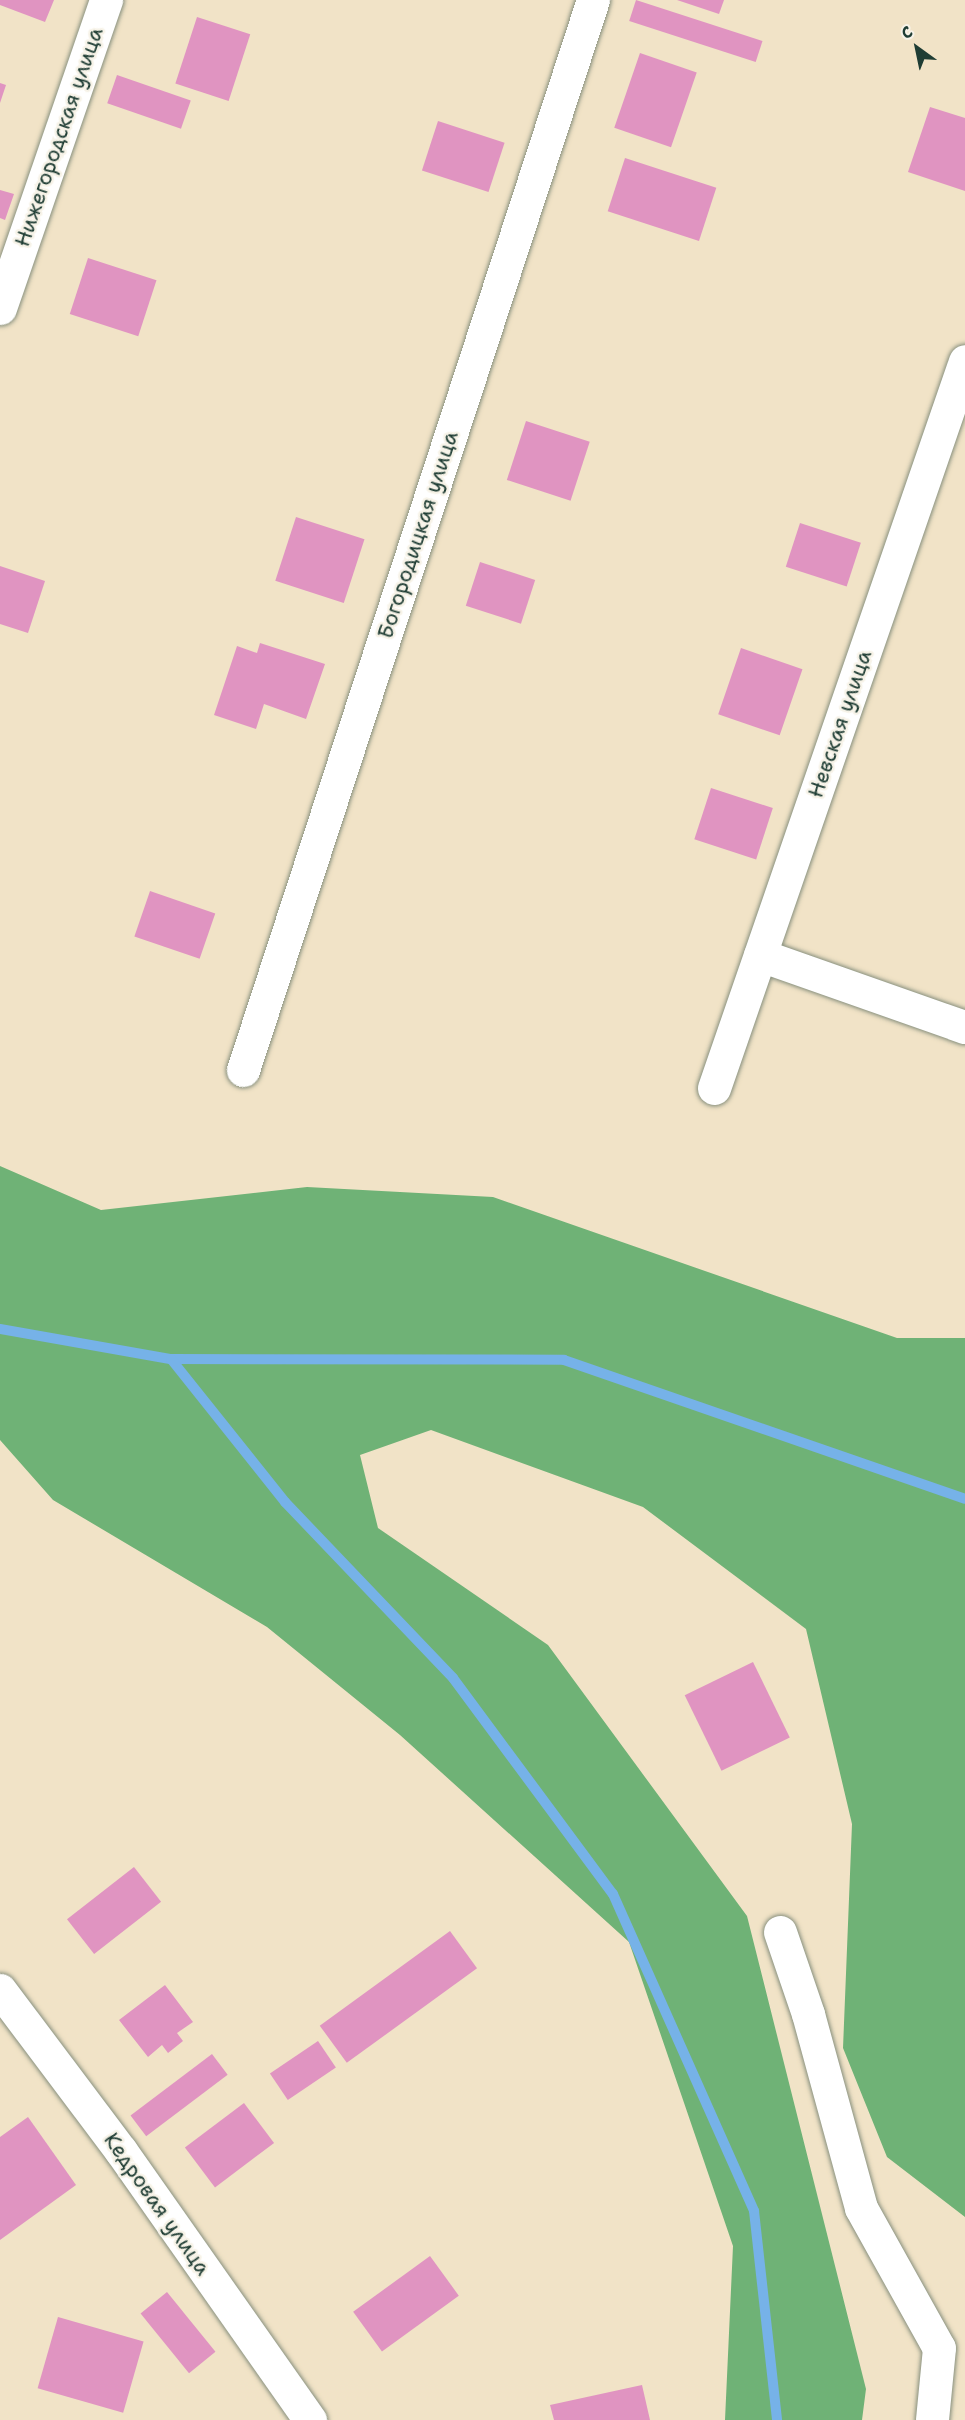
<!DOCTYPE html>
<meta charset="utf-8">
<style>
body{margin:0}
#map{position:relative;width:965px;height:2420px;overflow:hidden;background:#f1e3c7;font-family:"Shantell Sans",sans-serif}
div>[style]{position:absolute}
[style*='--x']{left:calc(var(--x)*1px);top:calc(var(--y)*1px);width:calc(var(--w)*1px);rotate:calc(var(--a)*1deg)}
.forest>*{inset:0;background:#6fb276}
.stream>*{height:10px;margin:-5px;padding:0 5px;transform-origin:5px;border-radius:5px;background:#76b2e8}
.building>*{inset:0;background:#e094c1;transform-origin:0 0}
.roads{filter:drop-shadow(0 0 2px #88907e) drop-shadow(0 0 2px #88907e)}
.minor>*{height:33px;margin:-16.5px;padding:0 16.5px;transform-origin:16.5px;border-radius:16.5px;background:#fff}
span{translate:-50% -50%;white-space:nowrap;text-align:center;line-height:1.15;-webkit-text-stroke:5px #f7f3e8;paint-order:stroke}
.street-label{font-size:21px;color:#1f3d34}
.north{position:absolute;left:887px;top:18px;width:60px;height:60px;-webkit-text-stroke:4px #f7f3e8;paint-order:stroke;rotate:327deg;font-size:16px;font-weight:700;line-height:24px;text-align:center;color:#1f3d34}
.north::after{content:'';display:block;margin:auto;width:21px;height:27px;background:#1f3d34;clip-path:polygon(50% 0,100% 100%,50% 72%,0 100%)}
</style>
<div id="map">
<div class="forest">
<i style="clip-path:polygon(0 1166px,101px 1210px,307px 1187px,493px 1197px,897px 1338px,965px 1338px,965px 2217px,887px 2157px,843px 2048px,852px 1824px,806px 1629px,643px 1507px,431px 1430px,360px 1455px,378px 1528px,548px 1645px,747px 1916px,866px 2389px,862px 2420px,725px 2420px,733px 2246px,629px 1942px,400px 1735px,267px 1627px,53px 1500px,0 1440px)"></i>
</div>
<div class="stream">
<i style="--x:0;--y:1329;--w:174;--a:10"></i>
<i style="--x:171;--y:1359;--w:393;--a:0.1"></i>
<i style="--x:564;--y:1360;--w:424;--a:19.1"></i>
<i style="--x:171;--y:1359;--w:183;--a:51.4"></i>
<i style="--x:285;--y:1502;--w:243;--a:46.3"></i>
<i style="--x:453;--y:1678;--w:269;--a:53.5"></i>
<i style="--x:613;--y:1894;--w:347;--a:66"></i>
<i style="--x:754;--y:2211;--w:210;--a:83.7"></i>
</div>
<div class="building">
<i style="clip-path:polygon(0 0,54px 0,45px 22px,0 5px)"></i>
<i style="left:636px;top:0;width:133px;height:22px;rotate:18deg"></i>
<i style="clip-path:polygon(677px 0,724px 0,719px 14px)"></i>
<i style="left:197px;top:17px;width:56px;height:70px;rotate:18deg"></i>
<i style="left:640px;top:53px;width:60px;height:79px;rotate:19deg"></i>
<i style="left:117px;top:75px;width:78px;height:30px;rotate:19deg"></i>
<i style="clip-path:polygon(0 83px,6px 85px,0 103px)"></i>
<i style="clip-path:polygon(930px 107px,965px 118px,965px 191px,908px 172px)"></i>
<i style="left:438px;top:121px;width:70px;height:52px;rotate:18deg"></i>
<i style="left:625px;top:158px;width:96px;height:56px;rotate:18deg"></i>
<i style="clip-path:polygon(0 190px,14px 194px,5px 220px,0 218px)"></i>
<i style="left:88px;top:258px;width:72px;height:59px;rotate:18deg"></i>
<i style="left:526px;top:421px;width:67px;height:62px;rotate:18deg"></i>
<i style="left:296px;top:517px;width:72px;height:67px;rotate:18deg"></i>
<i style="left:800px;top:523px;width:64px;height:46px;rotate:18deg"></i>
<i style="left:480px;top:562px;width:58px;height:46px;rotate:18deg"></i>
<i style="clip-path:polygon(0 566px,45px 581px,28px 633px,0 624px)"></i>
<i style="clip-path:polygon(260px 643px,325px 664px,306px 719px,264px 704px,256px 729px,214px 715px,237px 646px,257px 653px)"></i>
<i style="left:741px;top:648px;width:65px;height:70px;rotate:19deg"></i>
<i style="left:711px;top:788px;width:65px;height:54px;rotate:18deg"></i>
<i style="left:150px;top:891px;width:69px;height:48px;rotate:19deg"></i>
<i style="left:753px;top:1662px;width:84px;height:76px;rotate:64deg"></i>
<i style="left:134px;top:1867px;width:44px;height:85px;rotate:52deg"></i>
<i style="left:450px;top:1931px;width:46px;height:161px;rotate:54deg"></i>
<i style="clip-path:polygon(165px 1985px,193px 2022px,177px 2033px,183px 2041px,168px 2053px,162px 2045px,148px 2057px,119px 2020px)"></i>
<i style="left:318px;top:2041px;width:32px;height:58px;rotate:56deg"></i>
<i style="left:212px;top:2054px;width:26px;height:102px;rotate:53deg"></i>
<i style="left:244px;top:2103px;width:50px;height:74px;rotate:53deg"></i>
<i style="clip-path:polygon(28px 2117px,76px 2185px,0 2240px,0 2137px)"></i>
<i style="left:430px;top:2256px;width:49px;height:95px;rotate:54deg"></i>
<i style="left:167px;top:2292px;width:77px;height:34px;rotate:51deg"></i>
<i style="left:58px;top:2317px;width:89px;height:74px;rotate:16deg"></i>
<i style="clip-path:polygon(642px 2385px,650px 2420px,554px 2420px,550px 2405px)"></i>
</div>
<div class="roads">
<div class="minor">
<i style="--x:0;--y:308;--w:326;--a:-71"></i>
<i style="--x:760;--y:955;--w:217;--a:19.4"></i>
<i style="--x:243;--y:1070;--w:1126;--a:-71.89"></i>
<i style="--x:714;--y:1088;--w:769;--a:-70.95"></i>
<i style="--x:780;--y:1932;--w:87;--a:71.1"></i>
<i style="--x:808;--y:2014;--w:201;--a:74.7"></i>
<i style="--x:861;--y:2208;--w:160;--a:60.9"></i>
<i style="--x:939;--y:2348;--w:72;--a:95.6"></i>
<i style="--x:0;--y:1990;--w:201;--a:53.1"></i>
<i style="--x:121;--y:2151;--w:329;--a:54.9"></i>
</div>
</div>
<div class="street-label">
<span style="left:59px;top:137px;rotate:-71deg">Нижегородская улица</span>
<span style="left:418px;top:535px;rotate:-72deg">Богородицкая улица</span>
<span style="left:840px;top:724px;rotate:-71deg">Невская улица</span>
<span style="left:157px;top:2204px;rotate:55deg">Кедровая улица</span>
</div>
<div class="north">С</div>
</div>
